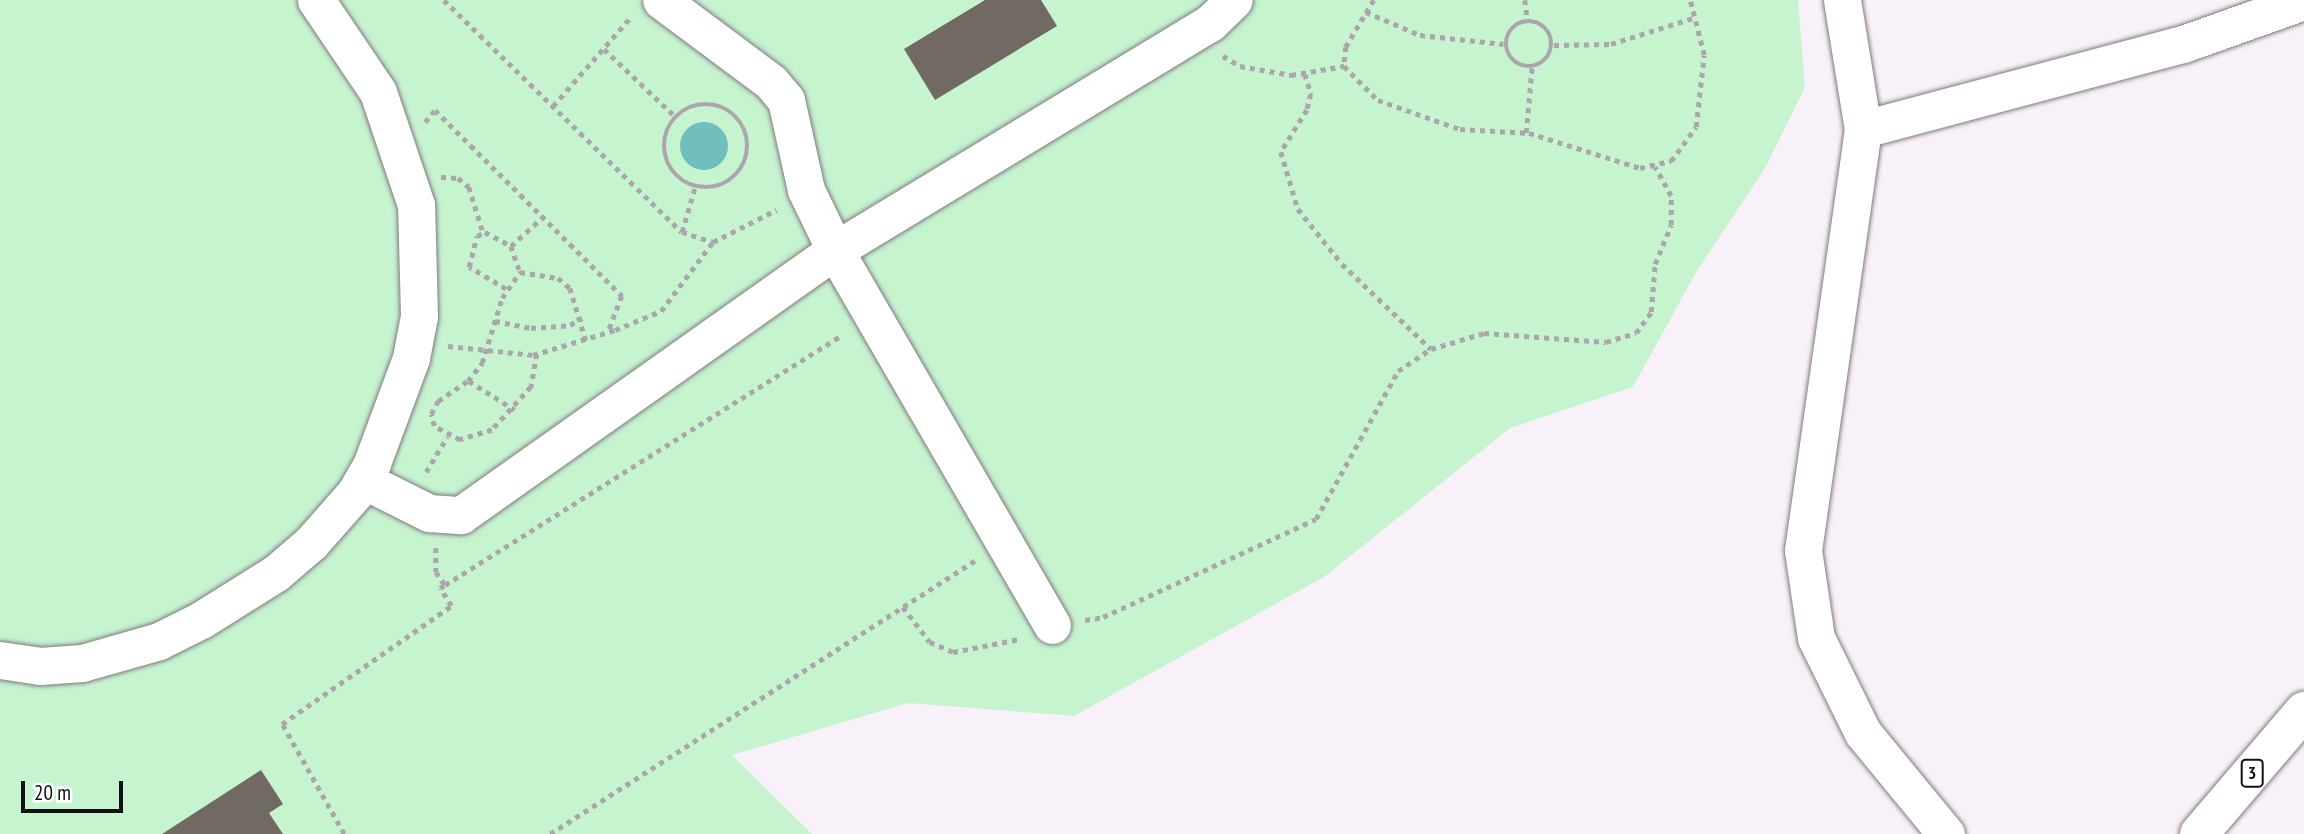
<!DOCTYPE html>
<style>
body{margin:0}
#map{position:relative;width:2304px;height:834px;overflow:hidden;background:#f9f1f9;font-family:"PT Sans Narrow",sans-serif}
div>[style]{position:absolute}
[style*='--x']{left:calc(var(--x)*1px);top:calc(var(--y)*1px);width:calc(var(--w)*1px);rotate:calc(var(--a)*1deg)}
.green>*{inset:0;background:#c5f4cf}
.water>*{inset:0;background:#70bebd}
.round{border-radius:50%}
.building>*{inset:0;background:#716963}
.path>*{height:4.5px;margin-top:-2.25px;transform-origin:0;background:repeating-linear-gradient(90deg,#aca6ac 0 5px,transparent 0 10px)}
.path>.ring{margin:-2.25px;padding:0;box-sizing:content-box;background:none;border:4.5px solid #aca6ac;border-radius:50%}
.roads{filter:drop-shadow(0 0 2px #817980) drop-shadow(0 0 2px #817980)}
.minor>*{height:37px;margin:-18.5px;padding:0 18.5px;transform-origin:18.5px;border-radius:18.5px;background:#fff}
.major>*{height:38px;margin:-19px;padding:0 19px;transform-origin:19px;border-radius:19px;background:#fff}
span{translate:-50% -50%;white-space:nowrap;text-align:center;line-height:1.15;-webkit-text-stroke:5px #fff;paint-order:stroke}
.shield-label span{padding:2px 5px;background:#fff;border:2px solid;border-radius:5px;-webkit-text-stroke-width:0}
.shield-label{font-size:18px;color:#131013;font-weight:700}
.scale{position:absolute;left:21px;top:781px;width:102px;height:32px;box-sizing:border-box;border:4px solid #131013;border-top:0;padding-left:9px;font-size:21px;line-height:24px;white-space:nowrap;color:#131013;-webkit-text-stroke:5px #fff;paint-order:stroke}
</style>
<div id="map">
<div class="green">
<i style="clip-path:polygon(0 0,1798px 0,1805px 87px,1765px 168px,1695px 274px,1633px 387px,1510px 428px,1324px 577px,1074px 716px,908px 703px,732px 755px,812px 834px,0 834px)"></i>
</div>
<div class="water">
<i class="round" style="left:680px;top:122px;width:48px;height:48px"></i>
</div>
<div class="building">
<i style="clip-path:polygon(985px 0,1041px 0,1057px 26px,935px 100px,904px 49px)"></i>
<i style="clip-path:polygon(261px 770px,283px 804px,269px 813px,283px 834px,162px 834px)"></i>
</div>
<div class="path">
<i style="--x:444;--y:0;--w:332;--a:44.3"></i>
<i style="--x:682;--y:232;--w:33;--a:18"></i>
<i style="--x:713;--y:242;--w:71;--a:-26.9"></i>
<i style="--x:1374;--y:0;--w:55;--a:120.8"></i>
<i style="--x:1346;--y:47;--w:19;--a:96"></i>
<i style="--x:1344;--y:66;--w:48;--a:45"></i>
<i style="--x:1378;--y:100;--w:87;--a:19.5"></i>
<i style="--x:1460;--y:129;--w:69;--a:3.3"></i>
<i style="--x:1529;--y:133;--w:116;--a:17.5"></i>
<i style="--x:1640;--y:168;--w:32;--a:-13"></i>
<i style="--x:1671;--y:161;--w:42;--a:-53.7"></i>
<i style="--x:1696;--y:127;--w:72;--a:-83.7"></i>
<i style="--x:1704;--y:55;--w:57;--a:-104.3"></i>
<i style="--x:1525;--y:0;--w:23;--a:83"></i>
<i style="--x:1366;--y:12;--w:59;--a:23.1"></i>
<i style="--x:1420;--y:35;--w:84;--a:6.1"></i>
<i class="ring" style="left:1506px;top:21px;width:41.5px;height:41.5px"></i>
<i style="--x:1554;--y:45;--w:57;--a:-1"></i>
<i style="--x:1611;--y:44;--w:89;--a:-17.6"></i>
<i style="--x:604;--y:49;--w:99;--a:43.4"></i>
<i style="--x:1223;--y:56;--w:20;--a:30"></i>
<i style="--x:1240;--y:66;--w:52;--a:10"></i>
<i style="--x:1291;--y:75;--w:54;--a:-9.6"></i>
<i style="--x:1305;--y:74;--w:21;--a:73"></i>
<i style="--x:1311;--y:94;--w:16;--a:104"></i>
<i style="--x:1307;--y:110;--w:49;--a:121.8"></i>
<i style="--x:1281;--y:152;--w:59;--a:73.4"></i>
<i style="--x:1298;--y:209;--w:70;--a:51.3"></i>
<i style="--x:1342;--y:264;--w:123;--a:43.7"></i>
<i class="ring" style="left:664px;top:104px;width:79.5px;height:79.5px"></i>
<i style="--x:553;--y:106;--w:118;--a:-48.8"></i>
<i style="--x:425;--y:122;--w:16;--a:-50"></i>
<i style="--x:435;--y:110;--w:264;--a:44.8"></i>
<i style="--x:622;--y:296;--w:39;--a:111"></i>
<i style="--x:1526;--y:133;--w:67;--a:-84.9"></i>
<i style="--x:441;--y:177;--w:17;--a:3"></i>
<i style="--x:458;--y:178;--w:14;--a:39"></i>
<i style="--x:469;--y:187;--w:47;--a:72.7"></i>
<i style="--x:682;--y:232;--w:47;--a:-73.9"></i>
<i style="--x:511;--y:246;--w:45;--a:-42.3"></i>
<i style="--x:506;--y:289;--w:43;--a:-149.3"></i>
<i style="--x:469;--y:267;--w:32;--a:-76"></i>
<i style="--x:477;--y:236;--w:9;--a:-27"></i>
<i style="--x:485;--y:232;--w:30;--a:28"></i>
<i style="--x:511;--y:246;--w:28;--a:71"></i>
<i style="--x:495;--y:321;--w:37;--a:11"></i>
<i style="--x:531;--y:328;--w:39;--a:-4"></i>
<i style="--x:570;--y:325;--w:14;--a:-30"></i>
<i style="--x:448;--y:346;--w:85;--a:6"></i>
<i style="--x:533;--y:355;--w:86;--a:-17"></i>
<i style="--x:615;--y:330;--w:50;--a:-22.4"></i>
<i style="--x:661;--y:311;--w:85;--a:-53.1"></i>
<i style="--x:537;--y:354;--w:34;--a:100"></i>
<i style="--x:531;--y:387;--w:58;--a:132.2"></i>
<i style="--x:492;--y:430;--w:34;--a:163"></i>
<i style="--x:460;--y:440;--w:30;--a:-152"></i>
<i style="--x:434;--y:426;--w:12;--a:-104"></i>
<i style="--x:431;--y:414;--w:15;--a:-62"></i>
<i style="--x:438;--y:401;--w:36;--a:-34"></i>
<i style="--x:468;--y:381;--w:23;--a:-52"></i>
<i style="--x:482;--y:363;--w:68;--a:-72.9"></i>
<i style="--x:502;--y:298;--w:32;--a:-55"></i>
<i style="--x:520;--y:272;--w:38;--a:9"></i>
<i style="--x:558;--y:278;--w:16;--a:40"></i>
<i style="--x:570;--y:288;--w:55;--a:73.2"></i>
<i style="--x:469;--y:381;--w:54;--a:32.2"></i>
<i style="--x:426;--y:472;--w:41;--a:-59"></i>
<i style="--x:436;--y:548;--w:24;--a:90"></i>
<i style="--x:436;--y:572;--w:16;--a:55"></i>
<i style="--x:903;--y:607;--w:44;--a:52.4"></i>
<i style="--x:930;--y:642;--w:25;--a:23"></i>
<i style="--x:953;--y:652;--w:68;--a:-11"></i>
<i style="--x:1085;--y:620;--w:18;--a:-9"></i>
<i style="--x:1103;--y:617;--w:234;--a:-24.7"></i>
<i style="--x:1316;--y:519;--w:169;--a:-61"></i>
<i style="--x:1398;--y:371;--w:40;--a:-34"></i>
<i style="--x:1431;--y:349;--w:55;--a:-16.8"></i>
<i style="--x:1484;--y:333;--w:122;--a:4.2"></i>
<i style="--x:1606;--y:342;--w:31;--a:-17"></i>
<i style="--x:1636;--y:333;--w:26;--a:-54"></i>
<i style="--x:1651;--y:312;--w:48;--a:-85.2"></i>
<i style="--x:1655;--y:264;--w:42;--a:-67.7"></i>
<i style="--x:1671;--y:225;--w:29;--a:-90"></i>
<i style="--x:1671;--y:196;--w:33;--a:-119"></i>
<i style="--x:344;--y:834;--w:126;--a:-119.4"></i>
<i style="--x:282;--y:724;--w:206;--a:-34.9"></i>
<i style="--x:451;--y:606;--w:21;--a:-121"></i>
<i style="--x:440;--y:588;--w:6;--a:-31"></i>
<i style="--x:445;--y:585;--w:469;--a:-32.2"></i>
<i style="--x:550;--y:834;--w:507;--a:-32.75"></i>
</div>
<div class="roads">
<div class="minor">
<i style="--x:1842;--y:0;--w:131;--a:80.8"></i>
<i style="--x:1863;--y:129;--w:425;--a:98.1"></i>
<i style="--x:1803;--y:550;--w:89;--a:81.6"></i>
<i style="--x:1816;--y:638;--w:106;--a:63.7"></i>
<i style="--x:1863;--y:733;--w:131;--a:50.6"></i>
<i style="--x:1863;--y:129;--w:331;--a:-14.9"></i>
<i style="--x:2183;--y:44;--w:128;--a:-19.6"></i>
<i style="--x:363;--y:480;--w:74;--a:26.6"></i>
<i style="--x:429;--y:513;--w:32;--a:4"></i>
<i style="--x:461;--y:515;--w:458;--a:-35.3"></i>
<i style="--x:835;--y:250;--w:67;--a:-115.8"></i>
<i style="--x:806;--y:190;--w:92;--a:-102.5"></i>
<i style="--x:786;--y:100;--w:23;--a:-130"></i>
<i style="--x:771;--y:82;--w:137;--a:-143.3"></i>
<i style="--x:1052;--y:625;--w:433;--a:-120.1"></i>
<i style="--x:835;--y:250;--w:438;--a:-31.2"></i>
<i style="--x:1210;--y:23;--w:33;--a:-44"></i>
<i style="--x:0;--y:660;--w:40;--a:8.5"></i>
<i style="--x:40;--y:666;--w:42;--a:-4.1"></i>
<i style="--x:82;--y:663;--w:80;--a:-15.9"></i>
<i style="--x:159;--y:641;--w:47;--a:-26.6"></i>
<i style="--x:201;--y:620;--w:89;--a:-32.1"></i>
<i style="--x:276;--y:573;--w:46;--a:-40.6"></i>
<i style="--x:311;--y:543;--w:67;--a:-48.7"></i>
<i style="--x:355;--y:493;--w:34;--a:-60"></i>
<i style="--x:372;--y:463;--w:112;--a:-69.6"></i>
<i style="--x:411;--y:358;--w:43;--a:-79.2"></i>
<i style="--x:419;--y:316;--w:111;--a:-91.5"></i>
<i style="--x:416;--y:205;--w:119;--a:-108.6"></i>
<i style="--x:378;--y:92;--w:111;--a:-124"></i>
</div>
<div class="major">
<i style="--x:2199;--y:834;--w:162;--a:-49.5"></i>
</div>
</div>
<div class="shield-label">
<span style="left:2252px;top:773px">3</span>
</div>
<div class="scale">20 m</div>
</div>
